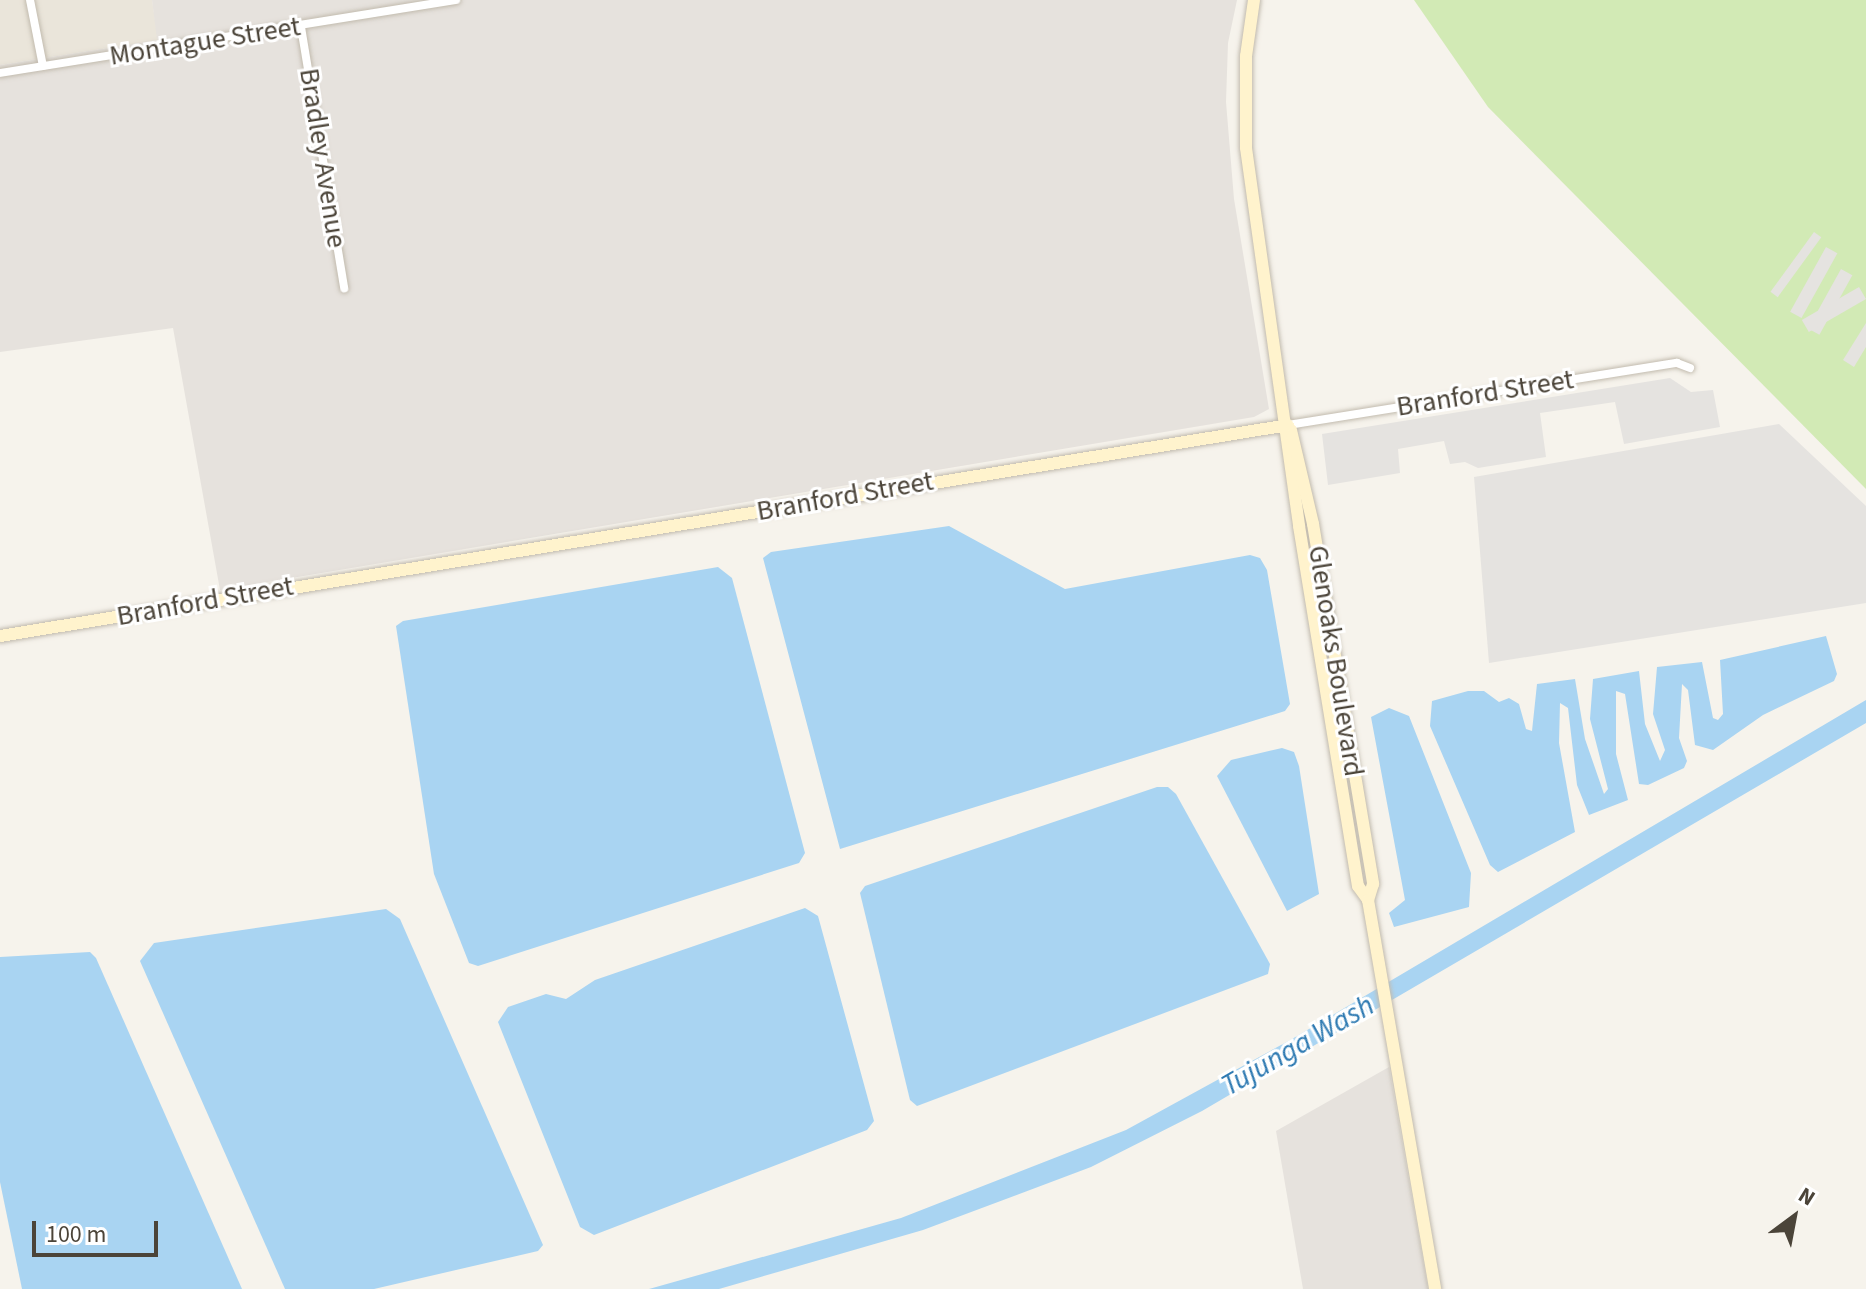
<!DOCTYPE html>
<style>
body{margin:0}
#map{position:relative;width:1866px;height:1289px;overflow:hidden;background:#f6f3ec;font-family:"Source Sans 3",sans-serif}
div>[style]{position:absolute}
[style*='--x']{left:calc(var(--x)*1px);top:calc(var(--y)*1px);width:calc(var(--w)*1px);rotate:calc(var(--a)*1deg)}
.residential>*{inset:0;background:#eae5da}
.industrial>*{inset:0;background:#e6e2dd}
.green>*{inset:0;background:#d2eab5}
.parking>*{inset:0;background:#e5e3e0;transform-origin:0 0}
.water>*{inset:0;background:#a9d4f2}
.roads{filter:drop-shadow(0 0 2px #c2bbae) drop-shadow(0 0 2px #c2bbae)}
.street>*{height:8px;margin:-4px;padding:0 4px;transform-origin:4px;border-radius:4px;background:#fff}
.secondary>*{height:12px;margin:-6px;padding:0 6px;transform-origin:6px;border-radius:6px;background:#fff3cd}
span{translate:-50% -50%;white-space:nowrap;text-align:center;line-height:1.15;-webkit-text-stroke:6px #fff;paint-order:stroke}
.street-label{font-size:28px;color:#4b4439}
.water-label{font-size:30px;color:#2e7ab2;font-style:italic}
.north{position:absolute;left:1754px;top:1177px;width:80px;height:80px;-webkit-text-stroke:6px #fff;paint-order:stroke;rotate:32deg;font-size:22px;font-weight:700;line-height:32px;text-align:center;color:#4b4439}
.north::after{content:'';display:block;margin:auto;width:28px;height:36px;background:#4b4439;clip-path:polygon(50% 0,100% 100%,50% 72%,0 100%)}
.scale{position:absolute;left:32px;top:1221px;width:126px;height:36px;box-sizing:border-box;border:4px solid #4b4439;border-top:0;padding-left:10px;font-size:24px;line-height:28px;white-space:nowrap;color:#4b4439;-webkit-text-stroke:6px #fff;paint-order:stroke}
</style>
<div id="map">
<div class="residential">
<i style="clip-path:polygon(0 0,152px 0,158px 40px,0 65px)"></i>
</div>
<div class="industrial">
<i style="clip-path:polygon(152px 0,1237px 0,1228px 43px,1226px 102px,1234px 199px,1269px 409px,1254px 417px,220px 590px,173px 328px,0 352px,0 65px,157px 40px)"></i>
<i style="clip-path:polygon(1389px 1067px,1428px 1289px,1303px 1289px,1276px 1131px)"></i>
</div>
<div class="green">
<i style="clip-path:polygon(1414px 0,1866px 0,1866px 489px,1488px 107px)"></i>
</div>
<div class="parking">
<i style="left:1814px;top:232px;width:9px;height:74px;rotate:36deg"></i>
<i style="left:1826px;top:247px;width:13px;height:74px;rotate:29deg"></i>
<i style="left:1841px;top:269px;width:13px;height:68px;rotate:29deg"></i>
<i style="left:1859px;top:287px;width:14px;height:66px;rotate:60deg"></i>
<i style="clip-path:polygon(1866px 323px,1866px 347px,1854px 367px,1843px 360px)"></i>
<i style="clip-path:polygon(1670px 378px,1691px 392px,1713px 390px,1720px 427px,1624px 444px,1615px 402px,1540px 413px,1546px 457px,1478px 468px,1465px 462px,1450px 464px,1444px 441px,1398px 449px,1400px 473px,1328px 485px,1322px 434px)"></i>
<i style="clip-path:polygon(1779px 424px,1866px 506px,1866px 603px,1489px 663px,1474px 477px)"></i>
</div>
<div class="water">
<i style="clip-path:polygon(949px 526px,1065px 589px,1250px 555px,1260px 558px,1267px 570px,1290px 704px,1285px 711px,840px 849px,763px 558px,771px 552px)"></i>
<i style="clip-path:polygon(718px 567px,732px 578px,805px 853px,799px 863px,478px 966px,469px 963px,434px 874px,396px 626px,403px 621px)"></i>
<i style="clip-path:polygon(1826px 636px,1837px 674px,1834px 681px,1763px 715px,1713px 750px,1695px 745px,1688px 690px,1682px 684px,1679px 738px,1687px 761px,1684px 768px,1648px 785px,1639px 784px,1625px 694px,1616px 691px,1616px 754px,1628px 800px,1589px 815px,1577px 785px,1568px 708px,1560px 703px,1559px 743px,1575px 832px,1498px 872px,1490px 865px,1430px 726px,1432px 701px,1468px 691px,1484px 691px,1499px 702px,1509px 698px,1519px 704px,1526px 729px,1532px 731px,1537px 684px,1575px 679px,1585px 739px,1604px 794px,1608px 789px,1590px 719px,1593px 679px,1639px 671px,1645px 724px,1660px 761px,1665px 750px,1653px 714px,1657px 667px,1702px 662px,1713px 718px,1718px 720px,1723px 714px,1720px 660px)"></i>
<i style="clip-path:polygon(1866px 700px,1866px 723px,1202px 1111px,1091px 1167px,923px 1230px,719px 1289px,649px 1289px,901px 1218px,1126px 1130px,1292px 1039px)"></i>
<i style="clip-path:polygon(1389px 708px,1409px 716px,1471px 873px,1469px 907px,1394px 927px,1389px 913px,1405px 900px,1371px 717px)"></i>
<i style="clip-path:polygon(1282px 748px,1294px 752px,1299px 766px,1319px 894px,1287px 911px,1217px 776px,1231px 760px)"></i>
<i style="clip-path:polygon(1157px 787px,1168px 787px,1176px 794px,1270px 964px,1268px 974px,917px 1106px,910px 1100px,860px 893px,865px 886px)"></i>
<i style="clip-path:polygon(805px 908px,818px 916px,874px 1121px,867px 1130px,594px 1235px,580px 1227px,498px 1022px,508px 1007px,546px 994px,566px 999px,595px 980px)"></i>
<i style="clip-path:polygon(386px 909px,400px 919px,543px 1245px,538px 1251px,374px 1289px,285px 1289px,140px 961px,154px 943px)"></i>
<i style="clip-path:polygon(90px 952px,96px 958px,242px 1289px,22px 1289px,0 1182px,0 957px)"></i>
</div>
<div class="roads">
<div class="street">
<i style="--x:30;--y:0;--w:67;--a:78.9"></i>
<i style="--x:301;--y:27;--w:265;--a:80.6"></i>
<i style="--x:0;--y:73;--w:462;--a:-9.1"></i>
<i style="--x:1288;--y:425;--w:394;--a:-9.1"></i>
<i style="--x:1677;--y:363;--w:14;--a:21"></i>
</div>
<div class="secondary">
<i style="--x:1254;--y:0;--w:57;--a:98.1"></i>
<i style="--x:1246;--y:56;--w:92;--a:90"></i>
<i style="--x:1246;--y:148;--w:382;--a:82"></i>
<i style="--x:1299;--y:526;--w:365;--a:80.7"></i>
<i style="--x:1358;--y:886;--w:17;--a:54"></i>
<i style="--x:1291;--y:430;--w:97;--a:76.8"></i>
<i style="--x:1313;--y:524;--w:365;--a:80.5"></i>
<i style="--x:1373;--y:884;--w:17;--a:107"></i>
<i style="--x:1368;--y:900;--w:395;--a:80.2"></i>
<i style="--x:0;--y:636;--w:1305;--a:-9.3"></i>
</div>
</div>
<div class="street-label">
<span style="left:205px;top:41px;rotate:-9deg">Montague Street</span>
<span style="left:323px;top:158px;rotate:81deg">Bradley Avenue</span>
<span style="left:1485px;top:393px;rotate:-9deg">Branford Street</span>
<span style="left:845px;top:496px;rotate:-10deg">Branford Street</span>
<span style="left:205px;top:601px;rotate:-10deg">Branford Street</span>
<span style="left:1336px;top:661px;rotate:81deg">Glenoaks Boulevard</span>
</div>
<div class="water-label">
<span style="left:1298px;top:1046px;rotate:-30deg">Tujunga Wash</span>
</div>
<div class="north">N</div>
<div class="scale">100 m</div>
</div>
